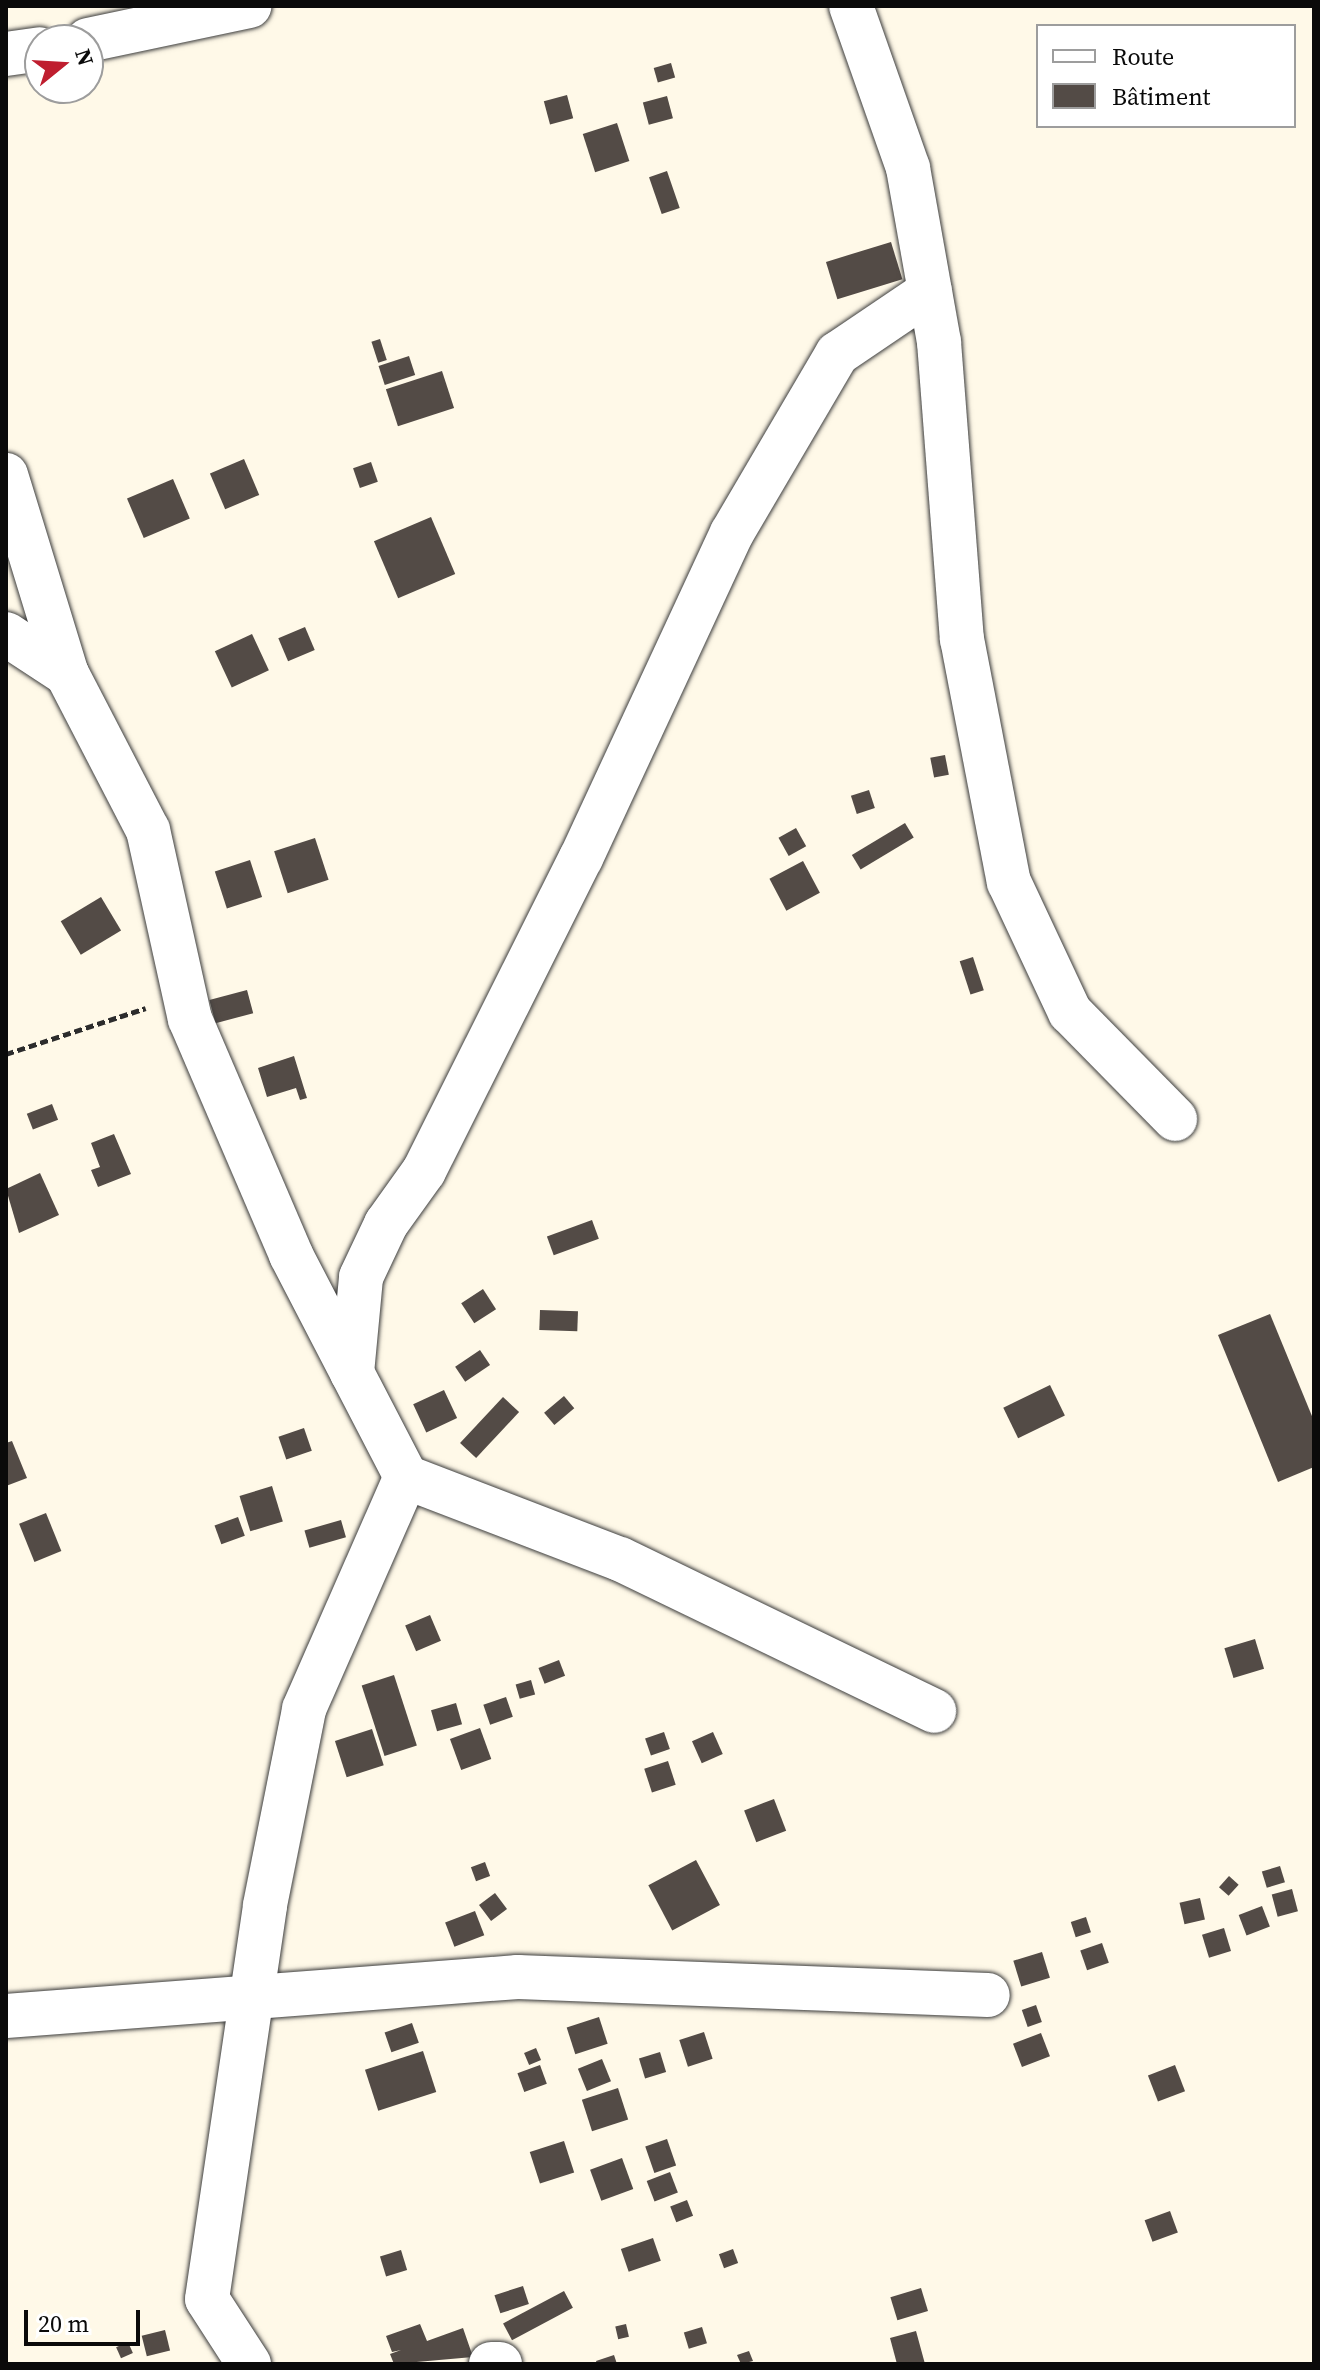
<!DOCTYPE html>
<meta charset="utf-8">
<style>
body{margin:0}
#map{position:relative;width:1320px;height:2370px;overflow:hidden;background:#fff9e8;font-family:"Source Serif 4",serif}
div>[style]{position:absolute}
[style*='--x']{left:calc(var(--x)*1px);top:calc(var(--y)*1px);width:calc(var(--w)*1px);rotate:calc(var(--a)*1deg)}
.building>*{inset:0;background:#534b46;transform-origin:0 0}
.path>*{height:5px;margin-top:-2.5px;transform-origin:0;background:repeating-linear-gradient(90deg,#2c2c2c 0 8px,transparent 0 12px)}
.roads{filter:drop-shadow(0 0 2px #3d3d3d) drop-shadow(0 0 2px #3d3d3d)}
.minor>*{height:44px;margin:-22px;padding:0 22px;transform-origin:22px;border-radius:22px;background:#fff}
span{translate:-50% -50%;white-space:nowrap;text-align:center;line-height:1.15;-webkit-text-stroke:8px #fff;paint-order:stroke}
.frame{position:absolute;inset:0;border:8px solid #0a0a0a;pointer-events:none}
.legend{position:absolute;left:1036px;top:24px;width:260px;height:104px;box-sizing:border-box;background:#fff;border:2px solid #9d9d9d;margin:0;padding:10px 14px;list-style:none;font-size:24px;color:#0a0a0a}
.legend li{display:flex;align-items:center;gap:16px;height:40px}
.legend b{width:40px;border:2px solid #9d9d9d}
.north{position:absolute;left:24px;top:24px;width:80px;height:80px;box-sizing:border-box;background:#fff;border:2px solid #9d9d9d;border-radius:50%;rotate:72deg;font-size:22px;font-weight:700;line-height:32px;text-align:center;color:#0a0a0a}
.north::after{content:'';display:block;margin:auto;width:28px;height:36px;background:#bf1e2f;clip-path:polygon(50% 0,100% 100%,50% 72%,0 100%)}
.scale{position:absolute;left:24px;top:2310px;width:116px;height:36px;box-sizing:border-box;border:4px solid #0a0a0a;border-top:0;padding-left:10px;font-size:24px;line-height:28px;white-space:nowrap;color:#0a0a0a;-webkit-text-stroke:6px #fff;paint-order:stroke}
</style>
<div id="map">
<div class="building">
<i style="left:671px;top:63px;width:15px;height:18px;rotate:74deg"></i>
<i style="left:567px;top:95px;width:24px;height:24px;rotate:75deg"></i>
<i style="left:667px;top:96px;width:23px;height:25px;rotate:75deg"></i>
<i style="left:617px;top:123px;width:40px;height:36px;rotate:72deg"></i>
<i style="left:667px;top:171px;width:39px;height:19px;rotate:71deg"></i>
<i style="left:891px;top:242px;width:39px;height:68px;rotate:73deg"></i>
<i style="left:380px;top:339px;width:22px;height:9px;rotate:72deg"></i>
<i style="left:409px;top:356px;width:20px;height:32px;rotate:72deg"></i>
<i style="left:442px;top:371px;width:39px;height:59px;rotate:72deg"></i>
<i style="left:244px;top:459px;width:39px;height:37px;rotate:67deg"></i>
<i style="left:371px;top:462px;width:21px;height:19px;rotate:71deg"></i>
<i style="left:173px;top:479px;width:43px;height:50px;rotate:67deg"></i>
<i style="left:431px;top:517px;width:62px;height:62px;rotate:67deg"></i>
<i style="left:305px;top:627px;width:25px;height:29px;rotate:67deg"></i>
<i style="left:252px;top:634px;width:40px;height:41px;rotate:65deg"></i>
<i style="left:945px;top:755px;width:20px;height:15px;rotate:79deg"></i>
<i style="left:869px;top:790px;width:19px;height:19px;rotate:72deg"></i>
<i style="left:905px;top:823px;width:17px;height:62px;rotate:59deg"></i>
<i style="left:796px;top:828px;width:21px;height:20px;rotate:61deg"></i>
<i style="left:315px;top:838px;width:44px;height:43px;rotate:72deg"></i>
<i style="left:250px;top:860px;width:39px;height:37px;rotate:72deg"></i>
<i style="left:803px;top:861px;width:36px;height:38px;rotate:62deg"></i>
<i style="left:101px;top:897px;width:39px;height:47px;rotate:59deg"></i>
<i style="left:973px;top:957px;width:35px;height:14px;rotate:72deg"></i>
<i style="left:247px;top:990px;width:24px;height:39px;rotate:75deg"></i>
<i style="clip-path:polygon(294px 1056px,307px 1098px,300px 1100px,296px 1088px,267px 1097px,258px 1068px)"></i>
<i style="left:52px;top:1104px;width:17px;height:27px;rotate:69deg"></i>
<i style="clip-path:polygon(114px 1134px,131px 1174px,98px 1187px,91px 1170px,100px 1167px,91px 1143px)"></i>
<i style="clip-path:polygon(40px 1173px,59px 1215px,19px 1233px,6px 1189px)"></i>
<i style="left:592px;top:1220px;width:20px;height:48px;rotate:70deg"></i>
<i style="left:483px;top:1289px;width:24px;height:26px;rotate:57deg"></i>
<i style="left:540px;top:1310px;width:38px;height:20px;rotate:2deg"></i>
<i style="clip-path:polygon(1270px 1314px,1314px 1421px,1314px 1467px,1278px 1482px,1218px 1335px)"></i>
<i style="left:480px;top:1350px;width:18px;height:30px;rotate:56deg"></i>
<i style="left:1050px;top:1385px;width:34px;height:52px;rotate:64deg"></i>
<i style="left:444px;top:1390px;width:31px;height:34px;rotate:65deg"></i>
<i style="left:564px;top:1396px;width:16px;height:26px;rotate:50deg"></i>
<i style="left:503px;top:1397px;width:22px;height:63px;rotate:43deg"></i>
<i style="left:304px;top:1428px;width:24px;height:27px;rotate:71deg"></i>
<i style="clip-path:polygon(12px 1441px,27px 1478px,6px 1486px,6px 1443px)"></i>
<i style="left:272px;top:1486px;width:37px;height:34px;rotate:73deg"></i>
<i style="left:46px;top:1513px;width:41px;height:29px;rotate:68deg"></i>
<i style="left:238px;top:1517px;width:20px;height:25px;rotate:70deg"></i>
<i style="left:341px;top:1520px;width:18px;height:38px;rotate:74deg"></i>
<i style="left:430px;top:1615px;width:28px;height:27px;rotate:67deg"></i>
<i style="left:1255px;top:1639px;width:31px;height:32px;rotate:73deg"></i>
<i style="left:559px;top:1660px;width:17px;height:22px;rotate:69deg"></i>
<i style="left:394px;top:1675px;width:74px;height:34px;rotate:72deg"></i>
<i style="left:531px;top:1680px;width:15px;height:16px;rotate:74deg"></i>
<i style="left:506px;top:1697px;width:21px;height:24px;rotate:71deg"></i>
<i style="left:456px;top:1703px;width:22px;height:26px;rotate:74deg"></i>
<i style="left:480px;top:1728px;width:33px;height:32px;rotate:70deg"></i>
<i style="left:372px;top:1729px;width:38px;height:39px;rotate:72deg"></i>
<i style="left:664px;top:1732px;width:18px;height:20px;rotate:71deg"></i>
<i style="left:713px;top:1732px;width:24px;height:23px;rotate:66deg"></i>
<i style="left:668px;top:1761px;width:25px;height:25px;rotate:72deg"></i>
<i style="left:774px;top:1799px;width:34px;height:32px;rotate:69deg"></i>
<i style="left:696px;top:1860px;width:51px;height:54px;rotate:62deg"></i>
<i style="left:485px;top:1862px;width:15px;height:15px;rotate:70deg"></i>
<i style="left:1280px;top:1866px;width:17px;height:19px;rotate:73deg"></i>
<i style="left:1229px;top:1876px;width:13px;height:15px;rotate:42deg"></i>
<i style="left:1292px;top:1889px;width:23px;height:21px;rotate:75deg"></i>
<i style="left:495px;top:1893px;width:20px;height:20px;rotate:53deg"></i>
<i style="left:1200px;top:1898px;width:22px;height:21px;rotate:77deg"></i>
<i style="left:1262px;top:1906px;width:22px;height:25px;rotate:69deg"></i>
<i style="left:475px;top:1911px;width:26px;height:32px;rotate:69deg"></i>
<i style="left:1086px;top:1917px;width:16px;height:16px;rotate:72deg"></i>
<i style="left:1224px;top:1928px;width:24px;height:23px;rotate:73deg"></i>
<i style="left:1102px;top:1943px;width:21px;height:23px;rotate:71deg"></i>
<i style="left:1042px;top:1952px;width:27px;height:30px;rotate:73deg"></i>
<i style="left:1036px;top:2005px;width:18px;height:15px;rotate:71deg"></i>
<i style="left:599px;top:2017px;width:28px;height:34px;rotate:72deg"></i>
<i style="left:412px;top:2023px;width:21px;height:29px;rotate:71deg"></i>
<i style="left:704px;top:2032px;width:28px;height:26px;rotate:72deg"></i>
<i style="left:1041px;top:2033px;width:25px;height:30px;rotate:69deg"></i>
<i style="left:536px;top:2048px;width:13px;height:13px;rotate:67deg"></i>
<i style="left:423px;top:2051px;width:43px;height:61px;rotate:72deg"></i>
<i style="left:660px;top:2052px;width:21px;height:22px;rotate:73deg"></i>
<i style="left:602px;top:2059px;width:24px;height:26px;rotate:68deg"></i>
<i style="left:540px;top:2065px;width:20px;height:24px;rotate:70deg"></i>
<i style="left:1175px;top:2065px;width:28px;height:29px;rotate:69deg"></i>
<i style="left:618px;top:2088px;width:33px;height:38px;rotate:72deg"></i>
<i style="left:667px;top:2139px;width:28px;height:23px;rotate:71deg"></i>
<i style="left:564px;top:2141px;width:33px;height:36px;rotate:72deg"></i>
<i style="left:622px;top:2158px;width:33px;height:34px;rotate:70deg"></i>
<i style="left:670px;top:2172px;width:22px;height:25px;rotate:69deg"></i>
<i style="left:687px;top:2200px;width:17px;height:18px;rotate:69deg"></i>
<i style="left:1170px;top:2211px;width:23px;height:27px;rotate:70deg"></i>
<i style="left:653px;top:2238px;width:24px;height:34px;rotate:71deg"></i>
<i style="left:733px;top:2249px;width:15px;height:15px;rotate:70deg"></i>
<i style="left:401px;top:2250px;width:21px;height:22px;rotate:73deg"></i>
<i style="left:523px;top:2286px;width:19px;height:30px;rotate:72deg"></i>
<i style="left:921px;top:2288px;width:24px;height:32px;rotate:73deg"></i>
<i style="left:564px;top:2291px;width:19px;height:69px;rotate:62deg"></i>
<i style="clip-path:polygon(420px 2324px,427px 2341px,463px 2328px,473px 2357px,394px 2364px,390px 2354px,401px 2350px,392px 2352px,386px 2336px)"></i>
<i style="left:626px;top:2324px;width:13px;height:11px;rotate:77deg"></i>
<i style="left:702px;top:2327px;width:17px;height:19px;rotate:73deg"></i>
<i style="left:165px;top:2330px;width:21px;height:24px;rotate:76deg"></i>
<i style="clip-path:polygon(916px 2331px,925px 2364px,897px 2364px,890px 2338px)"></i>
<i style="left:128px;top:2342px;width:12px;height:13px;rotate:66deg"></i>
<i style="clip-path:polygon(749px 2351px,753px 2361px,741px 2364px,737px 2355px)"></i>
<i style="clip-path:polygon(614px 2355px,617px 2364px,597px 2364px,596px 2361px)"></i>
</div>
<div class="path">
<i style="--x:6;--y:1054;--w:147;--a:-18.2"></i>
</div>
<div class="roads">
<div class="minor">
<i style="--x:851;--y:6;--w:172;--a:70.6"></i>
<i style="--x:908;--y:168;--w:177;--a:79.9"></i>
<i style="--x:939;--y:342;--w:298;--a:85.6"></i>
<i style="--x:962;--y:639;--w:248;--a:79.1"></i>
<i style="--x:1009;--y:882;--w:144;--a:64.9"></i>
<i style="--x:1070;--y:1012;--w:150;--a:45.5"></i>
<i style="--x:88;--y:40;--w:165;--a:-11.9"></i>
<i style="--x:6;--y:54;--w:34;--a:-8"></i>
<i style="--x:6;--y:475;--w:208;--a:73"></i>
<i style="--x:6;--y:634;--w:73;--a:33.3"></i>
<i style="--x:67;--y:674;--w:176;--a:62.6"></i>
<i style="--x:148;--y:830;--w:194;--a:77.5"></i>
<i style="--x:190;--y:1019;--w:257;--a:66.8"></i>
<i style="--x:291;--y:1255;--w:250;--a:62.6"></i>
<i style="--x:406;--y:1477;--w:229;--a:21"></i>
<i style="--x:620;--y:1559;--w:349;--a:25.8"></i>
<i style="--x:352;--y:1373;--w:96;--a:-84.6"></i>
<i style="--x:361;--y:1277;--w:59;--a:-64.7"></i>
<i style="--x:386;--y:1224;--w:65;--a:-54.4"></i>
<i style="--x:424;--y:1171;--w:350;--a:-63.4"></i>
<i style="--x:581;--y:858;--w:358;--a:-65.1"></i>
<i style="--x:732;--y:533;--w:208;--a:-59.6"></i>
<i style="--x:837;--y:354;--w:112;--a:-34.1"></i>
<i style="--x:6;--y:2016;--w:513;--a:-4.36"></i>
<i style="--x:518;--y:1977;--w:470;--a:2.2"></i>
<i style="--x:249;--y:2364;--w:77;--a:-122.9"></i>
<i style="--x:207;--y:2299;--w:398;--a:-81.6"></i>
<i style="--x:265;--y:1905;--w:200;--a:-78.7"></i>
<i style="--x:304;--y:1709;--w:253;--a:-66.3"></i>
<i style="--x:491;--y:2364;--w:9;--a:0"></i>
</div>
</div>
<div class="frame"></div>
<ul class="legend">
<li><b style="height:10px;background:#fff"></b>Route</li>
<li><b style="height:22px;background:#534b46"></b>Bâtiment</li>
</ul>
<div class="north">N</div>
<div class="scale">20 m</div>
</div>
